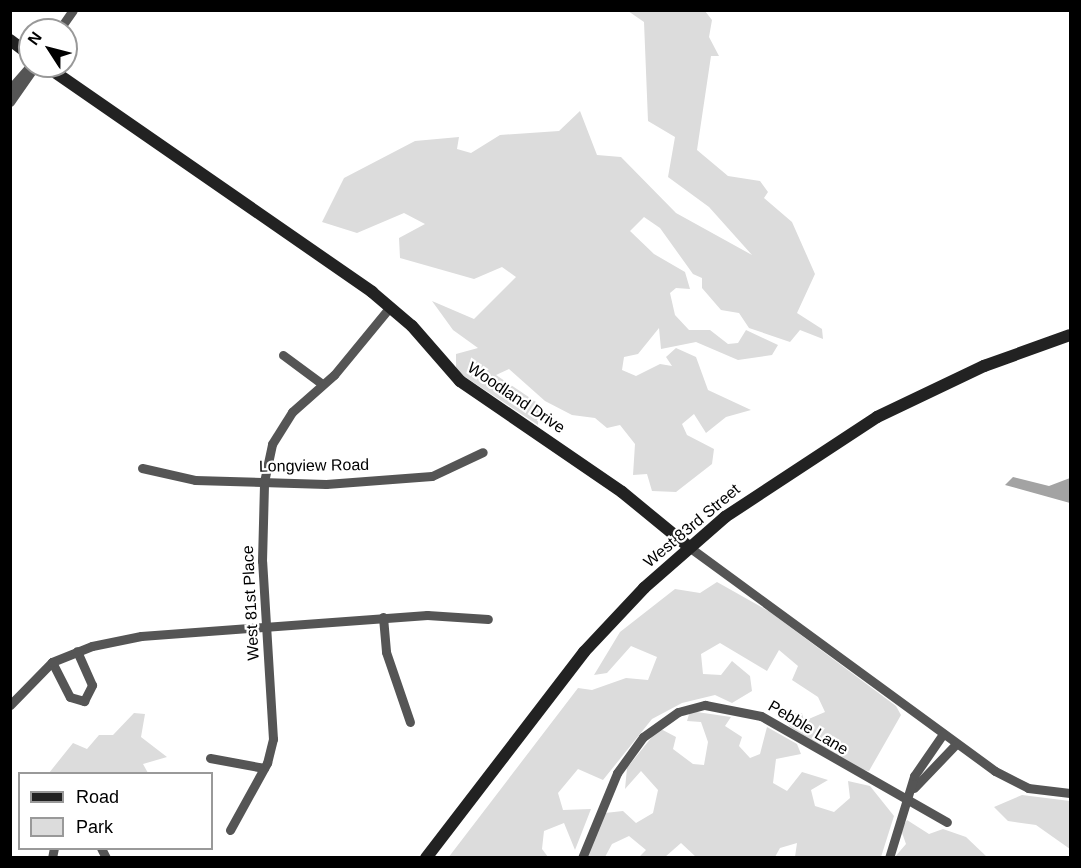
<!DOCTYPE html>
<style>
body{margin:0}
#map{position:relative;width:1081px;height:868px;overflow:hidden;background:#fff;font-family:Arial,sans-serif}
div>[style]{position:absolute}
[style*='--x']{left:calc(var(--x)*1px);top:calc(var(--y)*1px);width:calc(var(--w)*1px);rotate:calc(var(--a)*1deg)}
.green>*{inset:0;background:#dcdcdc}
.water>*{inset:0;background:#a3a3a3}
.street>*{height:9px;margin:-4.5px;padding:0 4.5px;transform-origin:4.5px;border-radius:4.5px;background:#555}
.secondary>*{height:12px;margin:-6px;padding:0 6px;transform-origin:6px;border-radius:6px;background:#222}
span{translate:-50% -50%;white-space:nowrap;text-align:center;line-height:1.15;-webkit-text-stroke:4.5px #fff;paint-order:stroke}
.street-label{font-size:16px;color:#000}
.frame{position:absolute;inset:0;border:12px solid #000;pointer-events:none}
.legend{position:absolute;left:18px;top:772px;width:195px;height:78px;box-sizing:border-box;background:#fff;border:2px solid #999;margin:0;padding:8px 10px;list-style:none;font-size:18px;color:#000}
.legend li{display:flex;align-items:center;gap:12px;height:30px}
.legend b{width:30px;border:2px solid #999}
.north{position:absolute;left:18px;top:18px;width:60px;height:60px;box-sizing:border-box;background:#fff;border:2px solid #999;border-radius:50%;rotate:306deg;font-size:16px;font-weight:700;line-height:24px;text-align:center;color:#000}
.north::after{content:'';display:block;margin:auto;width:21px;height:27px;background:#000;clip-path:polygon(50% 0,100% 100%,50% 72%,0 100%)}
</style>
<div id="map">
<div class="green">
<i style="clip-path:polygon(628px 11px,705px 11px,712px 20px,709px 37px,719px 56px,711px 56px,697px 150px,728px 176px,760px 181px,768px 192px,764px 198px,792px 222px,815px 274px,797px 313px,822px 329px,823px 339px,800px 330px,790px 342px,749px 328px,739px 313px,721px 310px,702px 288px,702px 278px,693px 274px,660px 228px,644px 217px,630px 231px,654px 254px,685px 272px,690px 289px,676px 288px,670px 293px,675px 315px,689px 330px,710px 330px,728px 344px,738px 343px,746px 330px,778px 345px,772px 355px,738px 360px,696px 342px,661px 349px,659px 328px,638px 354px,624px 357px,622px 370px,636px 376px,660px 364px,672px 366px,666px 357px,676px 348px,696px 357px,708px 390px,751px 410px,726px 417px,706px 433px,694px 414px,682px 424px,687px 435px,714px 449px,712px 464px,676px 492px,652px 491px,647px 474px,633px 475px,635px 444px,620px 425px,607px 428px,595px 418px,572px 415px,545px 401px,509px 369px,496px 375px,539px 404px,538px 425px,456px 371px,456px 354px,478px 348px,453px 330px,432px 301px,474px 319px,516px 277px,502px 267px,474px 279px,400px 258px,399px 238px,425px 224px,404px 213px,357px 233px,322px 222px,344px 178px,415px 141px,459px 137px,457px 149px,471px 153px,500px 135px,559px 131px,580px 111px,597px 155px,621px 157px,676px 213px,752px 255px,709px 207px,668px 177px,675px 137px,648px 121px,644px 22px)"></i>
<i style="clip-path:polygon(717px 582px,770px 612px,896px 706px,901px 715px,869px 771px,851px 768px,789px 726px,786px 714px,802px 713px,804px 721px,825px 712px,818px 697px,792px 680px,798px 666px,779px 650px,767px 671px,720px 643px,701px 654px,703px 674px,721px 675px,732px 661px,750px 676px,752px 691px,732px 703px,715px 695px,682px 703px,652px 719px,603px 780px,578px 769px,558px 793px,563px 810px,591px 809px,575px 850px,564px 823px,544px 831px,542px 849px,548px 857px,448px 858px,578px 688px,592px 690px,626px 678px,648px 680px,657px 657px,631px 646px,607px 673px,594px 675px,620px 632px,675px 589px,700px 593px)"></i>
<i style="clip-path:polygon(690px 711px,731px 717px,725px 726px,742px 737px,739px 746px,750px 758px,760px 754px,767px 727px,797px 744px,801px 754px,776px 759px,773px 783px,787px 791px,802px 772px,828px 780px,811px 790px,815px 806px,834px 812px,850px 798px,848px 781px,870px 786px,894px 816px,881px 857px,795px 857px,797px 843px,780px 848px,775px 857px,696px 857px,681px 843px,665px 857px,639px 857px,646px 850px,629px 836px,612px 844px,605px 857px,585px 858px,605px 813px,623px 811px,636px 823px,653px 813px,658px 790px,641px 771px,625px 789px,627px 768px,659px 728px,676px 737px,673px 749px,693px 764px,704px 765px,708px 742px,701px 722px,687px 721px)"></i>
<i style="clip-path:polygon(134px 713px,145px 714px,141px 737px,167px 757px,143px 764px,148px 773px,49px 773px,73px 743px,87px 749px,99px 735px,113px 735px)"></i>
<i style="clip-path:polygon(1022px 795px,1070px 801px,1070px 849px,1036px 825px,1008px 821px,994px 807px)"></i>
<i style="clip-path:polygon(907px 820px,929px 834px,943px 829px,966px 837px,987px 857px,894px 858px,906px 844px,901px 830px)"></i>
</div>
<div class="water">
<i style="clip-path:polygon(1013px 477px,1049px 486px,1070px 478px,1070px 503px,1005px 485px)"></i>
</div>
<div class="street">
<i style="--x:59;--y:30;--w:24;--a:-55"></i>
<i style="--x:10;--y:89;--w:30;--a:-49"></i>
<i style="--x:10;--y:102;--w:44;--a:-55.2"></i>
<i style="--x:283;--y:355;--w:49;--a:36.6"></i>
<i style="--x:142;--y:468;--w:54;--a:12.8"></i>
<i style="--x:195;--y:480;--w:131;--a:1.7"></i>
<i style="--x:326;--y:484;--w:106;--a:-4.3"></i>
<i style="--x:432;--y:476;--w:56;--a:-25.2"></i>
<i style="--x:689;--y:547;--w:379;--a:36.2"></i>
<i style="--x:995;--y:771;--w:37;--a:27"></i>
<i style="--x:1028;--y:788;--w:42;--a:6.8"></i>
<i style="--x:383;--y:617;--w:35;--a:85"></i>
<i style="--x:386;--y:652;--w:74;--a:71.1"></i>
<i style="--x:52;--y:662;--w:39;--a:63"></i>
<i style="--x:70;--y:697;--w:15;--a:16"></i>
<i style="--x:84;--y:701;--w:18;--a:-63"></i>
<i style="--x:92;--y:685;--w:37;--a:-114"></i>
<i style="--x:10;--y:705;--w:60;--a:-45.7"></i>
<i style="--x:52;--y:662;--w:43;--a:-21.8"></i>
<i style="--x:92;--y:646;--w:50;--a:-11.5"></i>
<i style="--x:141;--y:636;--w:287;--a:-4.2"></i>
<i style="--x:427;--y:615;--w:61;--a:3.8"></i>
<i style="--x:210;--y:758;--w:55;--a:10.5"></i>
<i style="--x:914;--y:788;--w:61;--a:-46.3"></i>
<i style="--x:230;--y:830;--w:77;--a:-61.1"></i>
<i style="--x:267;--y:763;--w:25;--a:-76"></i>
<i style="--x:273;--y:739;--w:178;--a:-93.5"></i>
<i style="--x:262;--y:561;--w:79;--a:-88.5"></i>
<i style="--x:264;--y:482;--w:39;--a:-78"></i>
<i style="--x:272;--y:444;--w:38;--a:-58"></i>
<i style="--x:292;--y:412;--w:56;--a:-41.4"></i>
<i style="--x:334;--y:375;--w:87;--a:-50.6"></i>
<i style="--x:101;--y:848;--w:11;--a:63"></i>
<i style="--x:52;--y:858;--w:10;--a:-79"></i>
<i style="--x:582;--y:858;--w:92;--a:-67.6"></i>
<i style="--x:617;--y:773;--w:44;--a:-54.2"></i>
<i style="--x:643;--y:737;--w:43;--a:-35.5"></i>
<i style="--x:678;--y:712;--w:28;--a:-15"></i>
<i style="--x:705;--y:705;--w:57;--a:11.1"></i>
<i style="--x:761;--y:716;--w:214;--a:29.7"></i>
<i style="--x:889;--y:858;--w:86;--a:-73"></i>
<i style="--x:914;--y:776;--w:51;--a:-55.4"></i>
</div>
<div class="secondary">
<i style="--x:10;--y:40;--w:25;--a:37"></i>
<i style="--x:46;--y:66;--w:397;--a:34.7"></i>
<i style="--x:372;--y:292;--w:52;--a:40.4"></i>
<i style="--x:412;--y:326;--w:73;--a:48.9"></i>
<i style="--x:460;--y:381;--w:196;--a:34.4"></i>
<i style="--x:622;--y:492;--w:87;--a:39.4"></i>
<i style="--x:426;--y:858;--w:260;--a:-52.5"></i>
<i style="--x:584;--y:652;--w:88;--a:-46.8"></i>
<i style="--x:644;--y:588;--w:108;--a:-41.2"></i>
<i style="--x:725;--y:517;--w:182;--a:-33.3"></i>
<i style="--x:877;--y:417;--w:119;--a:-25.5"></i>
<i style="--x:984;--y:366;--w:91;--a:-19.8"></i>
</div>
<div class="street-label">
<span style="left:516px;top:398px;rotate:34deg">Woodland Drive</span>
<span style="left:314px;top:466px;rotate:-1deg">Longview Road</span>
<span style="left:692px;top:526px;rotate:-40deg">West 83rd Street</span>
<span style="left:251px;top:603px;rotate:-93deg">West 81st Place</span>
<span style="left:808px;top:728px;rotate:31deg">Pebble Lane</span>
</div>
<div class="frame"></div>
<ul class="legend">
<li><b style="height:8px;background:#222"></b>Road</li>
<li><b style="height:16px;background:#dcdcdc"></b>Park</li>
</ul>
<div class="north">N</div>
</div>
